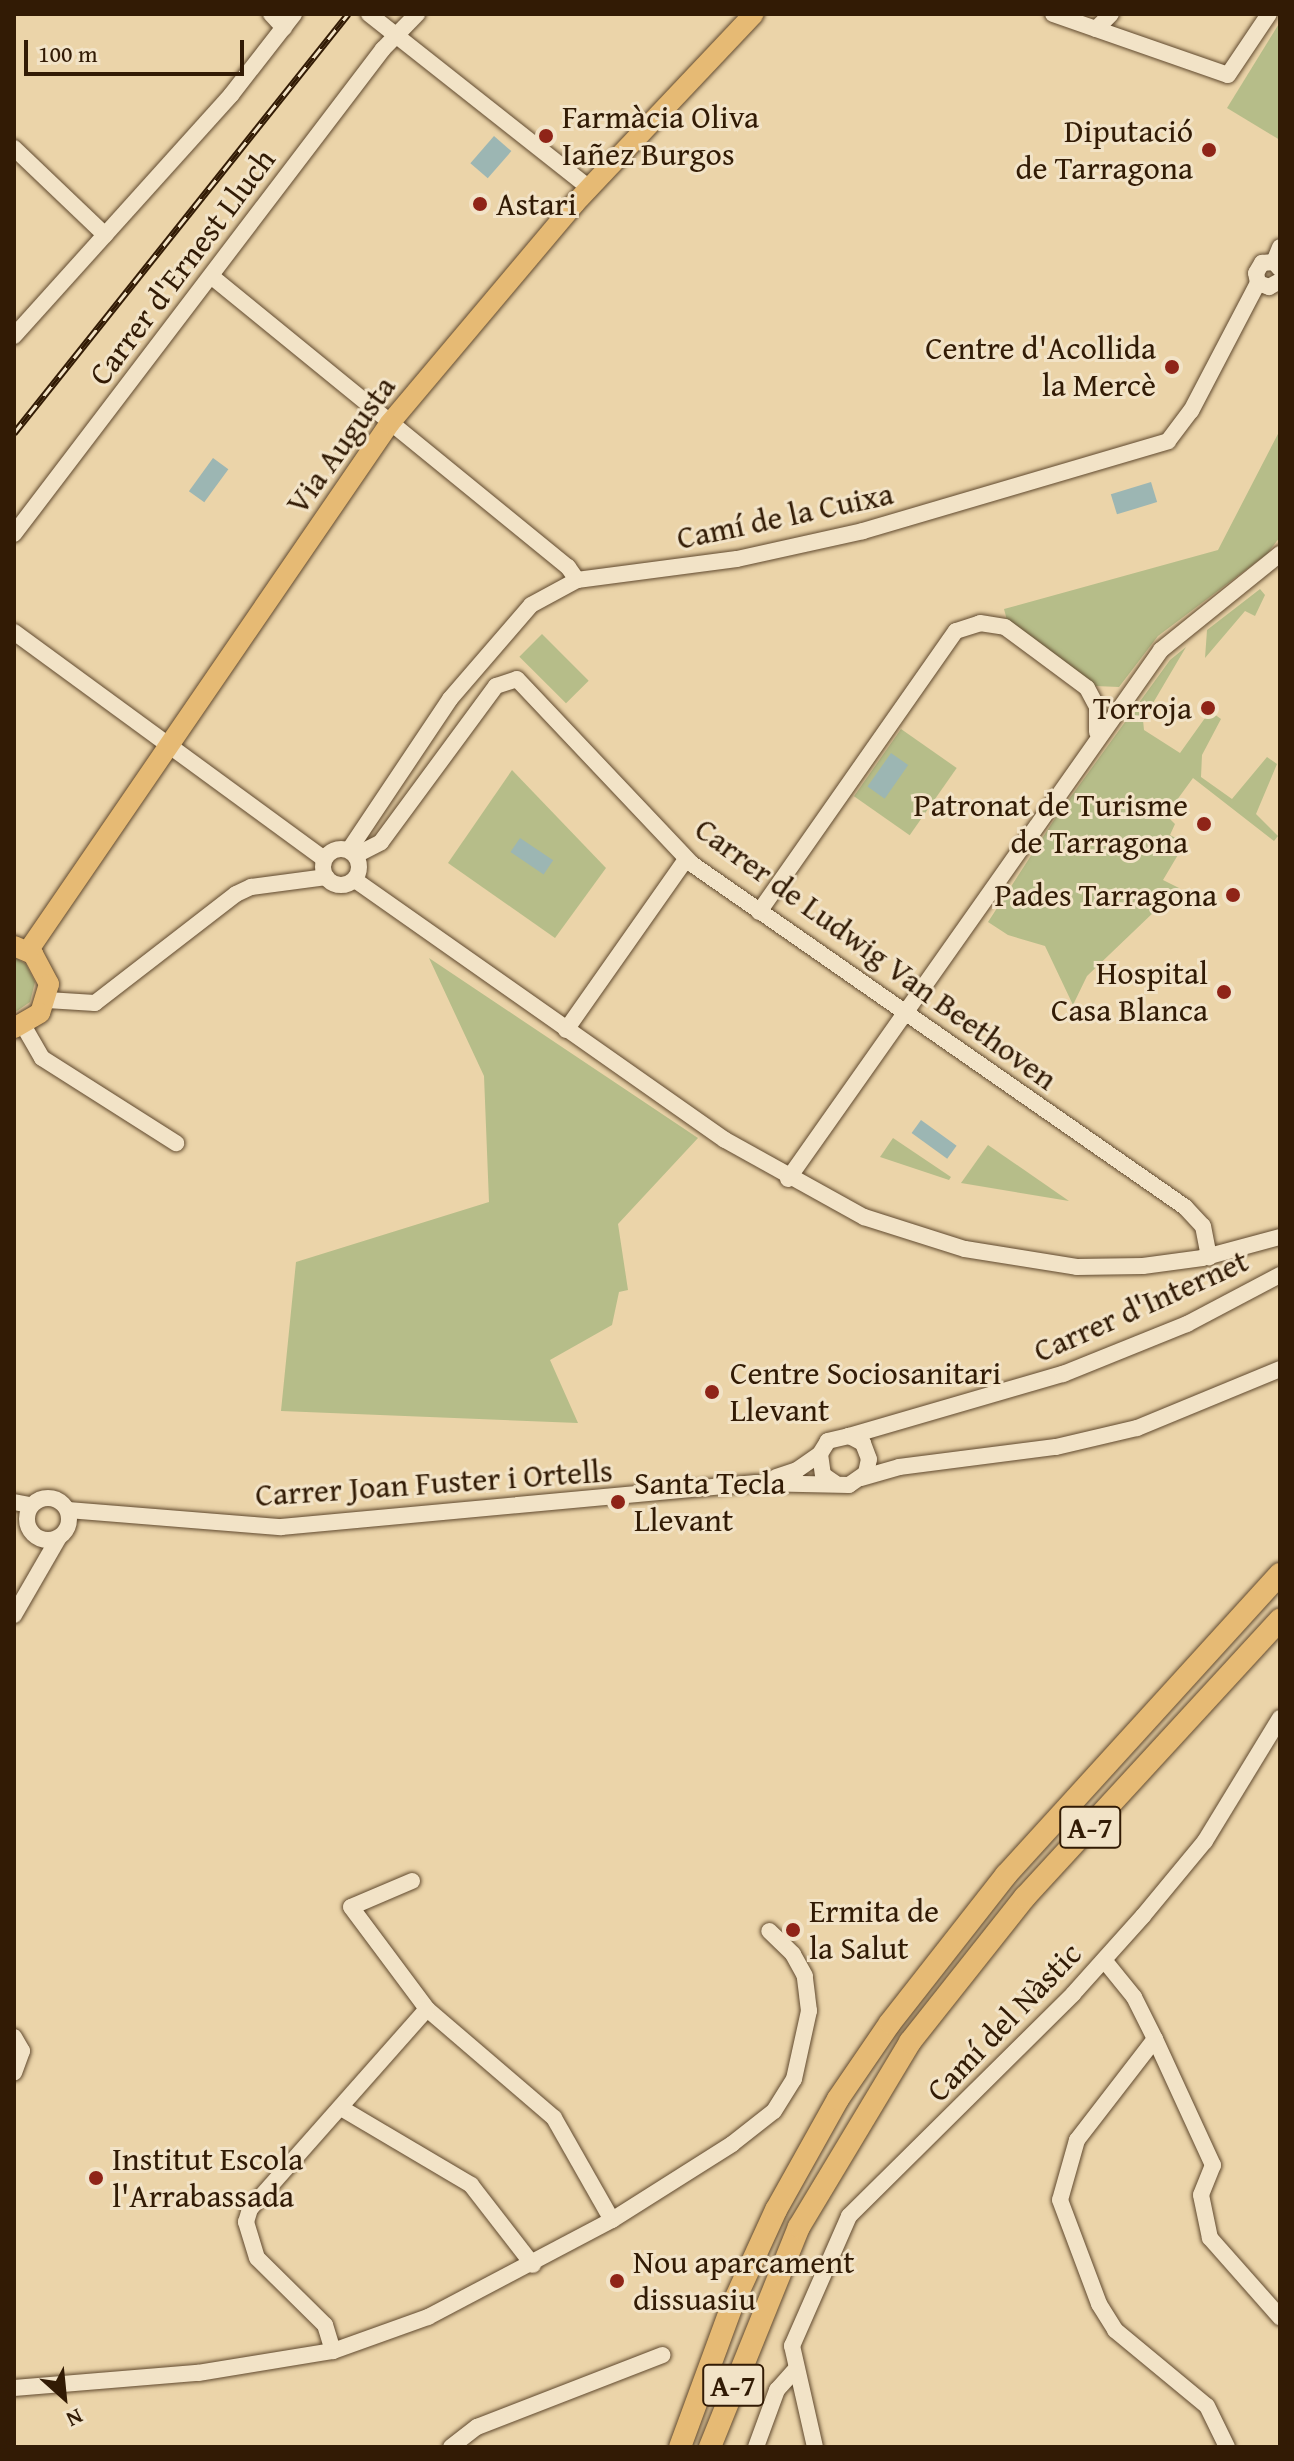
<!DOCTYPE html>
<meta charset="utf-8">
<style>
body{margin:0}
#map{position:relative;width:1294px;height:2461px;overflow:hidden;background:#ebd4a9;font-family:"Gentium Book Plus",serif}
div>[style]{position:absolute}
[style*='--x']{left:calc(var(--x)*1px);top:calc(var(--y)*1px);width:calc(var(--w)*1px);rotate:calc(var(--a)*1deg)}
.green>*{inset:0;background:#b6bd89;transform-origin:0 0}
.water>*{inset:0;background:#9cb6b3;transform-origin:0 0}
.roads{filter:drop-shadow(0 0 2px #60492e) drop-shadow(0 0 2px #60492e)}
.minor>*{height:16px;margin:-8px;padding:0 8px;transform-origin:8px;border-radius:8px;background:#f2e3c7}
.minor>.ring{margin:-8px;padding:0;box-sizing:content-box;background:none;border:16px solid #f2e3c7;border-radius:50%}
.major>*{height:20px;margin:-10px;padding:0 10px;transform-origin:10px;border-radius:10px;background:#e6ba74}
.highway>*{height:22px;margin:-11px;padding:0 11px;transform-origin:11px;border-radius:11px;background:#e6ba74}
.rail>*{height:7px;margin-top:-3.5px;transform-origin:0;background:repeating-linear-gradient(90deg,#f2e3c7 0 12px,#321b05 0 24px);box-sizing:border-box;border-block:2px solid #321b05}
.dots>*{width:22px;height:22px;translate:-50% -50%;box-sizing:border-box;border:4px solid #f2e3c7;border-radius:50%}
span{translate:-50% -50%;white-space:nowrap;text-align:center;line-height:1.15;-webkit-text-stroke:6px #f2e3c7;paint-order:stroke}
.shield-label span{padding:2px 6px;background:#f2e3c7;border:2px solid;border-radius:6px;-webkit-text-stroke-width:0}
.shield-label{font-size:30px;color:#321b05;font-weight:700}
.poi-label{font-size:32px;color:#321b05}
.left{translate:0 -50%;text-align:left}
.right{translate:-100% -50%;text-align:right}
.street-label{font-size:32px;color:#321b05}
.frame{position:absolute;inset:0;border:16px solid #321b05;pointer-events:none}
.north{position:absolute;left:24px;top:2357px;width:80px;height:80px;-webkit-text-stroke:6px #f2e3c7;paint-order:stroke;rotate:153deg;font-size:22px;font-weight:700;line-height:32px;text-align:center;color:#321b05}
.north::after{content:'';display:block;margin:auto;width:28px;height:36px;background:#321b05;clip-path:polygon(50% 0,100% 100%,50% 72%,0 100%)}
.scale{position:absolute;left:24px;top:40px;width:220px;height:36px;box-sizing:border-box;border:4px solid #321b05;border-top:0;padding-left:10px;font-size:24px;line-height:28px;white-space:nowrap;color:#321b05;-webkit-text-stroke:6px #f2e3c7;paint-order:stroke}
</style>
<div id="map">
<div class="green">
<i style="clip-path:polygon(1280px 22px,1280px 140px,1227px 108px)"></i>
<i style="clip-path:polygon(1280px 430px,1280px 537px,1267px 554px,1158px 636px,1119px 687px,1095px 686px,1008px 624px,1004px 609px,1218px 550px)"></i>
<i style="clip-path:polygon(1260px 589px,1265px 595px,1255px 616px,1245px 611px,1205px 658px,1207px 630px)"></i>
<i style="left:542px;top:634px;width:66px;height:32px;rotate:45deg"></i>
<i style="clip-path:polygon(1186px 647px,1143px 720px,1144px 730px,1180px 753px,1210px 711px,1221px 719px,1202px 755px,1201px 777px,1232px 799px,1267px 757px,1277px 764px,1256px 814px,1278px 836px,1274px 841px,1193px 778px,1166px 815px,1175px 824px,1170px 835px,1185px 843px,1163px 880px,1179px 888px,1087px 976px,1073px 1005px,1045px 946px,1008px 935px,988px 922px,1054px 820px,1170px 660px)"></i>
<i style="left:901px;top:729px;width:68px;height:82px;rotate:35deg"></i>
<i style="clip-path:polygon(512px 770px,606px 868px,555px 938px,448px 863px)"></i>
<i style="clip-path:polygon(14px 957px,26px 964px,35px 982px,30px 1002px,14px 1013px)"></i>
<i style="clip-path:polygon(429px 958px,698px 1138px,618px 1224px,628px 1290px,619px 1292px,612px 1325px,550px 1360px,578px 1423px,281px 1411px,296px 1262px,489px 1202px,484px 1076px)"></i>
<i style="clip-path:polygon(893px 1138px,951px 1177px,949px 1180px,880px 1157px)"></i>
<i style="clip-path:polygon(988px 1145px,1069px 1201px,961px 1183px)"></i>
</div>
<div class="water">
<i style="left:494px;top:136px;width:23px;height:36px;rotate:41deg"></i>
<i style="left:213px;top:458px;width:19px;height:41px;rotate:36deg"></i>
<i style="left:1151px;top:482px;width:21px;height:42px;rotate:73deg"></i>
<i style="left:891px;top:753px;width:21px;height:41px;rotate:35deg"></i>
<i style="left:520px;top:838px;width:40px;height:17px;rotate:34deg"></i>
<i style="left:921px;top:1120px;width:44px;height:16px;rotate:36deg"></i>
</div>
<div class="roads">
<div class="minor">
<i style="--x:271;--y:14;--w:19;--a:47"></i>
<i style="--x:369;--y:14;--w:280;--a:38.3"></i>
<i style="--x:1053;--y:14;--w:185;--a:19.2"></i>
<i style="--x:1228;--y:75;--w:73;--a:-56.1"></i>
<i style="--x:1096;--y:29;--w:21;--a:-45"></i>
<i style="--x:14;--y:148;--w:126;--a:43.7"></i>
<i style="--x:1274;--y:262;--w:16;--a:-68"></i>
<i style="--x:211;--y:276;--w:461;--a:39.2"></i>
<i style="--x:568;--y:567;--w:16;--a:55"></i>
<i style="--x:1258;--y:283;--w:10;--a:-101"></i>
<i style="--x:1256;--y:273;--w:12;--a:-59"></i>
<i style="--x:1262;--y:263;--w:12;--a:-5"></i>
<i style="--x:1274;--y:262;--w:9;--a:49"></i>
<i style="--x:1258;--y:283;--w:12;--a:20"></i>
<i style="--x:1269;--y:287;--w:13;--a:-29"></i>
<i style="--x:14;--y:336;--w:324;--a:-48"></i>
<i style="--x:231;--y:95;--w:103;--a:-52.1"></i>
<i style="--x:14;--y:534;--w:609;--a:-52.74"></i>
<i style="--x:383;--y:49;--w:49;--a:-45.8"></i>
<i style="--x:14;--y:632;--w:384;--a:36.2"></i>
<i class="ring" style="left:323px;top:849px;width:20px;height:20px"></i>
<i style="--x:349;--y:850;--w:182;--a:-56.2"></i>
<i style="--x:450;--y:699;--w:124;--a:-49.2"></i>
<i style="--x:531;--y:605;--w:52;--a:-28.5"></i>
<i style="--x:577;--y:580;--w:161;--a:-7.5"></i>
<i style="--x:737;--y:559;--w:129;--a:-12.5"></i>
<i style="--x:863;--y:531;--w:318;--a:-16.4"></i>
<i style="--x:1168;--y:441;--w:38;--a:-53"></i>
<i style="--x:1191;--y:411;--w:144;--a:-62.4"></i>
<i style="--x:356;--y:855;--w:28;--a:-27"></i>
<i style="--x:381;--y:842;--w:194;--a:-53.6"></i>
<i style="--x:496;--y:686;--w:22;--a:-18"></i>
<i style="--x:517;--y:679;--w:255;--a:46.6"></i>
<i style="--x:692;--y:864;--w:601;--a:34.83"></i>
<i style="--x:1185;--y:1207;--w:26;--a:47"></i>
<i style="--x:1203;--y:1226;--w:32;--a:79"></i>
<i style="--x:355;--y:880;--w:452;--a:35.1"></i>
<i style="--x:725;--y:1140;--w:159;--a:29"></i>
<i style="--x:864;--y:1217;--w:106;--a:17.6"></i>
<i style="--x:965;--y:1249;--w:113;--a:9.1"></i>
<i style="--x:1077;--y:1267;--w:66;--a:-0.9"></i>
<i style="--x:1143;--y:1266;--w:60;--a:-7.7"></i>
<i style="--x:1202;--y:1258;--w:81;--a:-15.1"></i>
<i style="--x:759;--y:912;--w:343;--a:-55"></i>
<i style="--x:956;--y:631;--w:25;--a:-18"></i>
<i style="--x:980;--y:623;--w:25;--a:9"></i>
<i style="--x:1005;--y:627;--w:102;--a:36.6"></i>
<i style="--x:1087;--y:688;--w:21;--a:62"></i>
<i style="--x:1097;--y:707;--w:25;--a:90"></i>
<i style="--x:47;--y:1000;--w:48;--a:3.6"></i>
<i style="--x:95;--y:1003;--w:178;--a:-37.7"></i>
<i style="--x:236;--y:894;--w:17;--a:-25"></i>
<i style="--x:251;--y:887;--w:76;--a:-7.6"></i>
<i style="--x:23;--y:1025;--w:38;--a:60"></i>
<i style="--x:42;--y:1058;--w:159;--a:32.4"></i>
<i style="--x:566;--y:1030;--w:209;--a:-54.9"></i>
<i style="--x:788;--y:1179;--w:647;--a:-54.81"></i>
<i style="--x:1161;--y:650;--w:153;--a:-38.9"></i>
<i style="--x:849;--y:1436;--w:223;--a:-16.2"></i>
<i style="--x:1063;--y:1374;--w:134;--a:-22"></i>
<i style="--x:1187;--y:1324;--w:105;--a:-27.8"></i>
<i style="--x:776;--y:1477;--w:22;--a:-18"></i>
<i style="--x:797;--y:1470;--w:28;--a:-35"></i>
<i style="--x:861;--y:1478;--w:40;--a:-16"></i>
<i style="--x:899;--y:1467;--w:158;--a:-7.3"></i>
<i style="--x:1056;--y:1447;--w:83;--a:-13.2"></i>
<i style="--x:1137;--y:1428;--w:155;--a:-22.4"></i>
<i class="ring" style="left:27px;top:1498px;width:26px;height:26px"></i>
<i style="--x:14;--y:1502;--w:16;--a:11"></i>
<i style="--x:68;--y:1510;--w:214;--a:4.6"></i>
<i style="--x:281;--y:1527;--w:477;--a:-5.3"></i>
<i style="--x:756;--y:1483;--w:93;--a:1.2"></i>
<i style="--x:849;--y:1485;--w:21;--a:-35"></i>
<i style="--x:866;--y:1473;--w:14;--a:-78"></i>
<i style="--x:869;--y:1459;--w:17;--a:-111"></i>
<i style="--x:863;--y:1443;--w:16;--a:-153"></i>
<i style="--x:849;--y:1436;--w:22;--a:167"></i>
<i style="--x:828;--y:1441;--w:15;--a:122"></i>
<i style="--x:820;--y:1454;--w:21;--a:82"></i>
<i style="--x:823;--y:1475;--w:14;--a:34"></i>
<i style="--x:14;--y:1615;--w:90;--a:-60"></i>
<i style="--x:412;--y:1881;--w:66;--a:156.9"></i>
<i style="--x:351;--y:1907;--w:127;--a:53.3"></i>
<i style="--x:427;--y:2009;--w:167;--a:40.6"></i>
<i style="--x:554;--y:2118;--w:117;--a:60.4"></i>
<i style="--x:1104;--y:1960;--w:48;--a:51"></i>
<i style="--x:1134;--y:1997;--w:47;--a:63.4"></i>
<i style="--x:1155;--y:2039;--w:128;--a:127.7"></i>
<i style="--x:1077;--y:2140;--w:62;--a:105.8"></i>
<i style="--x:1060;--y:2200;--w:111;--a:69.4"></i>
<i style="--x:1099;--y:2304;--w:31;--a:58"></i>
<i style="--x:1115;--y:2330;--w:119;--a:39.6"></i>
<i style="--x:1207;--y:2406;--w:46;--a:64"></i>
<i style="--x:14;--y:2037;--w:16;--a:60"></i>
<i style="--x:22;--y:2051;--w:23;--a:110"></i>
<i style="--x:1155;--y:2039;--w:139;--a:65.3"></i>
<i style="--x:1213;--y:2165;--w:32;--a:112"></i>
<i style="--x:1201;--y:2195;--w:44;--a:78.2"></i>
<i style="--x:1210;--y:2238;--w:106;--a:48.5"></i>
<i style="--x:341;--y:2108;--w:151;--a:30.6"></i>
<i style="--x:471;--y:2185;--w:101;--a:52.2"></i>
<i style="--x:333;--y:2351;--w:27;--a:-107"></i>
<i style="--x:325;--y:2325;--w:95;--a:-135.4"></i>
<i style="--x:257;--y:2258;--w:38;--a:-107"></i>
<i style="--x:246;--y:2222;--w:14;--a:-73"></i>
<i style="--x:250;--y:2209;--w:267;--a:-48.5"></i>
<i style="--x:14;--y:2388;--w:185;--a:-4.7"></i>
<i style="--x:198;--y:2373;--w:137;--a:-9.3"></i>
<i style="--x:333;--y:2351;--w:101;--a:-19.7"></i>
<i style="--x:428;--y:2317;--w:208;--a:-27.8"></i>
<i style="--x:612;--y:2220;--w:142;--a:-32.3"></i>
<i style="--x:732;--y:2144;--w:53;--a:-38.2"></i>
<i style="--x:774;--y:2111;--w:38;--a:-58"></i>
<i style="--x:794;--y:2079;--w:70;--a:-77.6"></i>
<i style="--x:809;--y:2011;--w:35;--a:-97"></i>
<i style="--x:805;--y:1976;--w:25;--a:-119"></i>
<i style="--x:793;--y:1954;--w:33;--a:-136"></i>
<i style="--x:451;--y:2447;--w:33;--a:-38"></i>
<i style="--x:477;--y:2427;--w:199;--a:-21.2"></i>
<i style="--x:756;--y:2447;--w:61;--a:-69.8"></i>
<i style="--x:777;--y:2390;--w:27;--a:-48"></i>
<i style="--x:815;--y:2447;--w:104;--a:-102.8"></i>
<i style="--x:792;--y:2346;--w:142;--a:-66.3"></i>
<i style="--x:849;--y:2216;--w:315;--a:-44.7"></i>
<i style="--x:1073;--y:1994;--w:105;--a:-48.1"></i>
<i style="--x:1143;--y:1916;--w:97;--a:-50.4"></i>
<i style="--x:1205;--y:1841;--w:144;--a:-58.6"></i>
</div>
<div class="major">
<i style="--x:14;--y:946;--w:21;--a:23"></i>
<i style="--x:33;--y:954;--w:34;--a:62"></i>
<i style="--x:49;--y:984;--w:30;--a:107"></i>
<i style="--x:40;--y:1013;--w:30;--a:150"></i>
<i style="--x:28;--y:951;--w:640;--a:-55.57"></i>
<i style="--x:390;--y:423;--w:287;--a:-49.9"></i>
<i style="--x:575;--y:203;--w:260;--a:-46.6"></i>
</div>
<div class="highway">
<i style="--x:680;--y:2447;--w:150;--a:-69.8"></i>
<i style="--x:732;--y:2306;--w:106;--a:-65.4"></i>
<i style="--x:776;--y:2210;--w:127;--a:-60.8"></i>
<i style="--x:838;--y:2099;--w:92;--a:-55.6"></i>
<i style="--x:890;--y:2023;--w:188;--a:-51.9"></i>
<i style="--x:1006;--y:1875;--w:407;--a:-47.7"></i>
<i style="--x:710;--y:2447;--w:237;--a:-68"></i>
<i style="--x:799;--y:2227;--w:216;--a:-59"></i>
<i style="--x:910;--y:2042;--w:185;--a:-51.6"></i>
<i style="--x:1025;--y:1897;--w:377;--a:-47.4"></i>
</div>
</div>
<div class="rail">
<i style="--x:14;--y:433;--w:536;--a:-51.44"></i>
</div>
<div class="dots">
<i style="left:546px;top:136px;background:#8f2418"></i>
<i style="left:1209px;top:150px;background:#8f2418"></i>
<i style="left:480px;top:204px;background:#8f2418"></i>
<i style="left:1172px;top:367px;background:#8f2418"></i>
<i style="left:1208px;top:708px;background:#8f2418"></i>
<i style="left:1204px;top:824px;background:#8f2418"></i>
<i style="left:1233px;top:895px;background:#8f2418"></i>
<i style="left:1224px;top:992px;background:#8f2418"></i>
<i style="left:712px;top:1392px;background:#8f2418"></i>
<i style="left:618px;top:1502px;background:#8f2418"></i>
<i style="left:793px;top:1930px;background:#8f2418"></i>
<i style="left:96px;top:2178px;background:#8f2418"></i>
<i style="left:617px;top:2281px;background:#8f2418"></i>
</div>
<div class="shield-label">
<span style="left:1090px;top:1827px">A-7</span>
<span style="left:733px;top:2385px">A-7</span>
</div>
<div class="poi-label">
<span class="left" style="left:562px;top:136px">Farmàcia Oliva<br>Iañez Burgos</span>
<span class="right" style="left:1193px;top:150px">Diputació<br>de Tarragona</span>
<span class="left" style="left:496px;top:204px">Astari</span>
<span class="right" style="left:1156px;top:367px">Centre d'Acollida<br>la Mercè</span>
<span class="right" style="left:1192px;top:708px">Torroja</span>
<span class="right" style="left:1188px;top:824px">Patronat de Turisme<br>de Tarragona</span>
<span class="right" style="left:1217px;top:895px">Pades Tarragona</span>
<span class="right" style="left:1208px;top:992px">Hospital<br>Casa Blanca</span>
<span class="left" style="left:730px;top:1392px">Centre Sociosanitari<br>Llevant</span>
<span class="left" style="left:634px;top:1502px">Santa Tecla<br>Llevant</span>
<span class="left" style="left:809px;top:1930px">Ermita de<br>la Salut</span>
<span class="left" style="left:112px;top:2178px">Institut Escola<br>l'Arrabassada</span>
<span class="left" style="left:633px;top:2281px">Nou aparcament<br>dissuasiu</span>
</div>
<div class="street-label">
<span style="left:182px;top:267px;rotate:-53deg">Carrer d'Ernest Lluch</span>
<span style="left:341px;top:445px;rotate:-54deg">Via Augusta</span>
<span style="left:785px;top:516px;rotate:-12deg">Camí de la Cuixa</span>
<span style="left:876px;top:954px;rotate:36deg">Carrer de Ludwig Van Beethoven</span>
<span style="left:1141px;top:1306px;rotate:-24deg">Carrer d'Internet</span>
<span style="left:434px;top:1483px;rotate:-4deg">Carrer Joan Fuster i Ortells</span>
<span style="left:1004px;top:2022px;rotate:-46deg">Camí del Nàstic</span>
</div>
<div class="frame"></div>
<div class="north">N</div>
<div class="scale">100 m</div>
</div>
